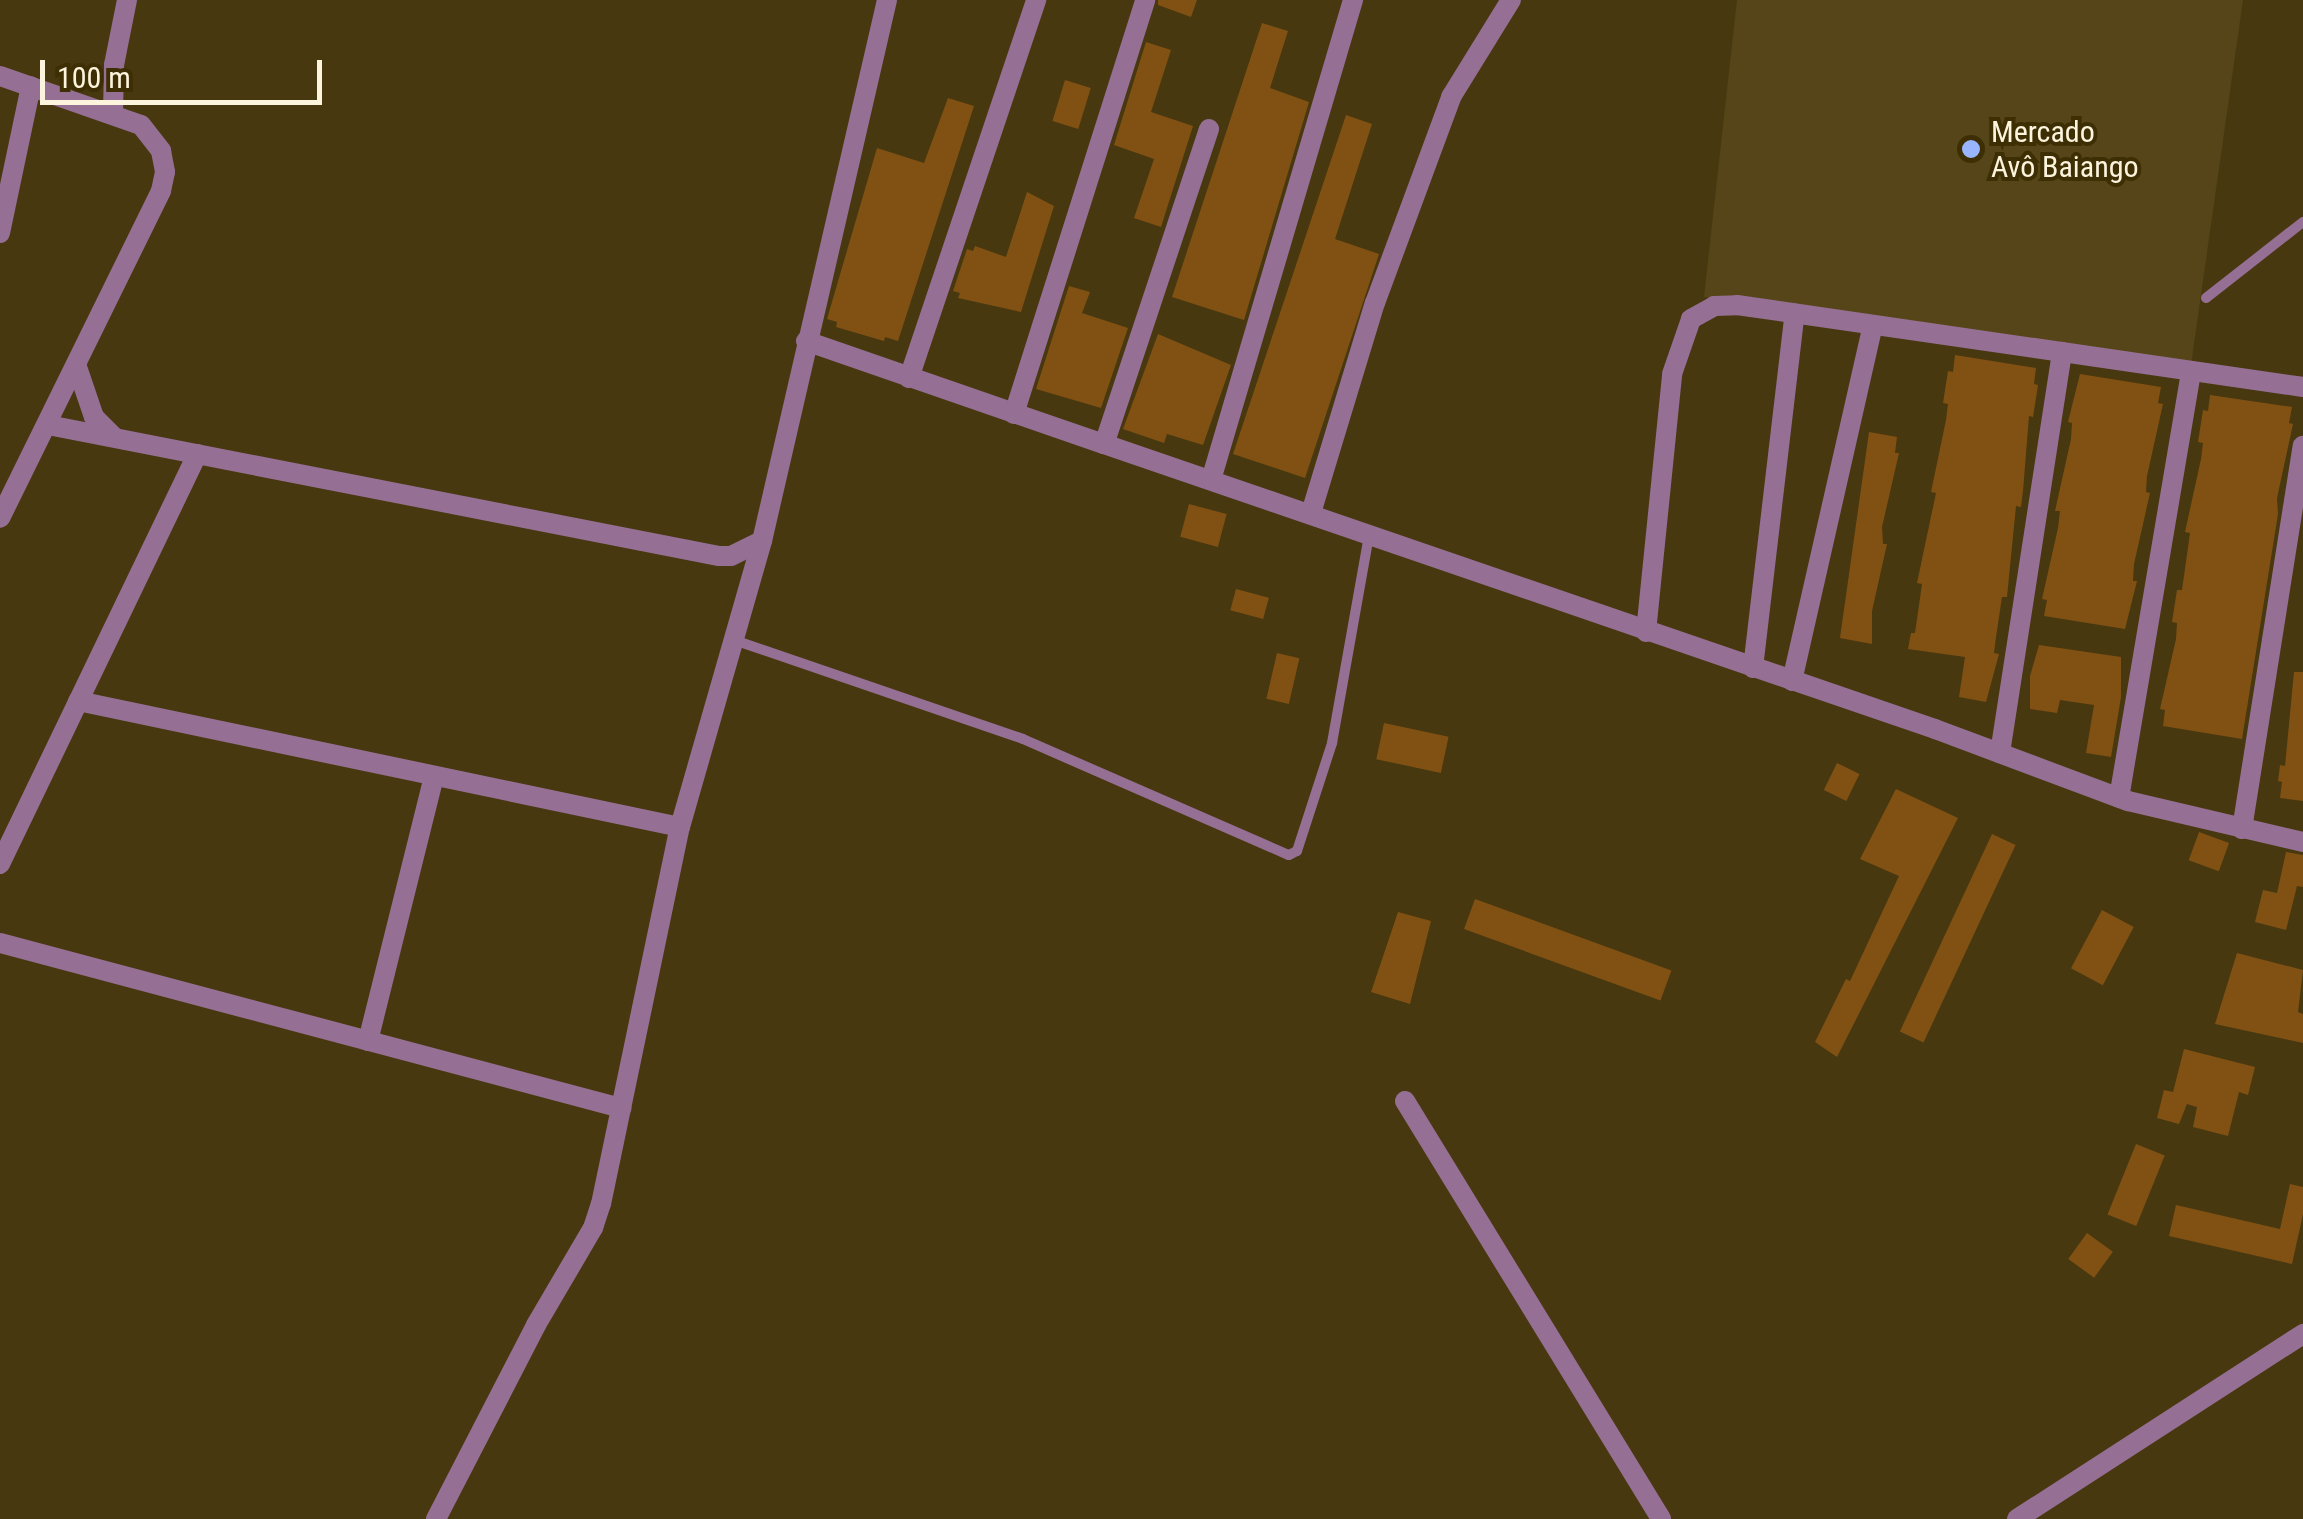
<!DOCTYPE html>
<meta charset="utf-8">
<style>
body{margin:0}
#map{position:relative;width:2303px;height:1519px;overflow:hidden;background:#473810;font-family:"Roboto Condensed",sans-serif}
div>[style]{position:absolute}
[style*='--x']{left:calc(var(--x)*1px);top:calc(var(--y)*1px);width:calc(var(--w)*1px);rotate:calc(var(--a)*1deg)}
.built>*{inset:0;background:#554518}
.building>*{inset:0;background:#815113;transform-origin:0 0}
.service>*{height:10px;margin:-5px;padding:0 5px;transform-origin:5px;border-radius:5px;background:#966f95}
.minor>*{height:20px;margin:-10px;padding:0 10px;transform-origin:10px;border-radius:10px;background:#966f95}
.dots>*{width:28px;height:28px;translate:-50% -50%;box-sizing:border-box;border:5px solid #3d2e04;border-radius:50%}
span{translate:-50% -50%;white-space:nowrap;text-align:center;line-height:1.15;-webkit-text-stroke:8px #3d2e04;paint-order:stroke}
.poi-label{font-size:30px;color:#fdf4de}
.left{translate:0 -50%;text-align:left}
.scale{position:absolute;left:40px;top:60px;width:282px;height:45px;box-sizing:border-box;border:5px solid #fdf4de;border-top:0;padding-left:12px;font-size:30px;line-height:35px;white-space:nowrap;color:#fdf4de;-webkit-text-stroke:8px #3d2e04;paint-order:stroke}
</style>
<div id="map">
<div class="built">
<i style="clip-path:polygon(1737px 0,2243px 0,2191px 365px,1704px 297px)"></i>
</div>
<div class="building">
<i style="clip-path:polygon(1158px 0,1197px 0,1191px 17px,1158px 5px)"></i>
<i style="clip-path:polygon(1262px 23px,1288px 31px,1270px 88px,1309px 102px,1244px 320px,1172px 297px)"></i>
<i style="clip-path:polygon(1146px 42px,1171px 50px,1151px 112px,1193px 126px,1161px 227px,1134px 218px,1154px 159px,1114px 145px)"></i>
<i style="left:1065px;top:80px;width:27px;height:43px;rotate:17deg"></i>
<i style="clip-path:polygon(948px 98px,974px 106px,898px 341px,885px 337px,884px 341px,836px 327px,837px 322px,827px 319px,877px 148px,924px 163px)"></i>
<i style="clip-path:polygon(1346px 115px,1372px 124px,1335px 239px,1379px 254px,1305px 478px,1233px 454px)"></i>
<i style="clip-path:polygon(1027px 192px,1054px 206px,1021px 312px,958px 298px,960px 293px,953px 291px,967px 249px,973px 251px,975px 246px,1006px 257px)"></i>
<i style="clip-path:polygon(1069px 286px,1090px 292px,1082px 313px,1128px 328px,1101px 408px,1036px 389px)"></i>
<i style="clip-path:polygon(1158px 334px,1231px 365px,1203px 445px,1167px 434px,1164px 443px,1123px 429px)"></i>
<i style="clip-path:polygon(1955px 355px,2036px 368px,2034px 384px,2038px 385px,2033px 417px,2029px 416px,2023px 491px,2021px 507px,2016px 506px,2007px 597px,2002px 597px,1996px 637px,1994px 653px,1999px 654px,1986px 702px,1959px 697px,1965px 657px,1908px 649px,1911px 633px,1915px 633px,1922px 584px,1917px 583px,1936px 493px,1931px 492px,1946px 420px,1948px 404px,1943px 403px,1948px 371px,1953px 372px)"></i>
<i style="clip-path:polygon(2080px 374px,2161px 387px,2158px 403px,2163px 404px,2147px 476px,2146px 492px,2150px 493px,2134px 564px,2133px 581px,2137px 581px,2125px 629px,2044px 616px,2047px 600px,2042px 599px,2058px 528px,2060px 511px,2055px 511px,2071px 439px,2072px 423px,2068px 422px)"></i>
<i style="clip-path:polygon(2210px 395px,2292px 407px,2289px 423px,2293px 424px,2277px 498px,2278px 514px,2242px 739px,2163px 726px,2165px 710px,2160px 709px,2176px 639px,2177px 623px,2172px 622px,2177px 590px,2182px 590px,2190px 533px,2185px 532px,2201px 459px,2203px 443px,2198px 442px,2203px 410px,2208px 411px)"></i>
<i style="clip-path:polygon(1869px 432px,1897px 437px,1895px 453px,1899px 453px,1882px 527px,1883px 544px,1887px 544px,1872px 611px,1872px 644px,1840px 638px)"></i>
<i style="left:1189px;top:504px;width:39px;height:34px;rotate:15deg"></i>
<i style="left:1236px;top:589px;width:34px;height:22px;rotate:15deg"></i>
<i style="clip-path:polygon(2039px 645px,2121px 657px,2121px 697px,2111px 757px,2086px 753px,2094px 705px,2060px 700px,2057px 713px,2030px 709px,2030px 676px)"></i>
<i style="left:1277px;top:653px;width:23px;height:47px;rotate:13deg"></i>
<i style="clip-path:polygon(2294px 672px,2303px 672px,2303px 801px,2280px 798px,2282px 782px,2278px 781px,2280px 765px,2285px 766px)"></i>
<i style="left:1384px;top:723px;width:66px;height:37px;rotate:12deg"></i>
<i style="left:1837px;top:763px;width:25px;height:30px;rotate:26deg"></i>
<i style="clip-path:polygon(1896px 789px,1958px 818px,1837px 1057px,1815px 1042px,1846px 979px,1850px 981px,1899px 876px,1860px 859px)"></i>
<i style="left:2199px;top:832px;width:32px;height:30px;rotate:20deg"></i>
<i style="left:1992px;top:834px;width:26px;height:218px;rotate:25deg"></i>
<i style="clip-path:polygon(2286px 852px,2303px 855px,2303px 887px,2297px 886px,2286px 930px,2255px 922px,2263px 890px,2277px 893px)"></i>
<i style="left:1475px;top:899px;width:209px;height:32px;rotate:20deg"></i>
<i style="left:2102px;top:910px;width:36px;height:66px;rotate:28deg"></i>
<i style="clip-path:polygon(1398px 912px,1431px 921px,1410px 1004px,1371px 992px)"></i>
<i style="clip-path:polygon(2237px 953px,2303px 970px,2298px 1012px,2303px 1014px,2303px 1043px,2215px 1024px)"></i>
<i style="clip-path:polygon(2184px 1049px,2255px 1067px,2248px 1095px,2239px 1092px,2228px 1136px,2193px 1127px,2197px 1107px,2187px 1104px,2179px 1124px,2157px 1118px,2164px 1090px,2173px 1092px)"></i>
<i style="left:2136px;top:1144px;width:31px;height:76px;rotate:22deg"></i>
<i style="clip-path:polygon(2290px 1184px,2303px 1187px,2303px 1214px,2292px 1264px,2169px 1236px,2176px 1205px,2280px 1229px)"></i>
<i style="left:2087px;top:1233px;width:32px;height:32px;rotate:36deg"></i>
</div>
<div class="service">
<i style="--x:2206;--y:298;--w:123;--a:-38.1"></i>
<i style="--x:734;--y:640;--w:305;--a:18.9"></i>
<i style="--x:1023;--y:739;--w:290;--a:23.6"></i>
<i style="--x:1289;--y:855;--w:9;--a:-27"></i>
<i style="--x:1297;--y:851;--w:114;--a:-72"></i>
<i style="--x:1332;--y:743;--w:211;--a:-79.9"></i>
</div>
<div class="minor">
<i style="--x:0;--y:76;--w:149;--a:19.2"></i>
<i style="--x:141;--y:125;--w:33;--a:52"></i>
<i style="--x:161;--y:151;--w:21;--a:79"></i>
<i style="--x:165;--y:172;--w:19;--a:102"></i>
<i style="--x:161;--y:191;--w:364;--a:116.2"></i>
<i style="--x:113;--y:114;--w:49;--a:-88.8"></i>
<i style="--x:114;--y:65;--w:66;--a:-78.7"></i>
<i style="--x:1209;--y:129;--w:332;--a:108.4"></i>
<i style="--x:1104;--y:444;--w:879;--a:18.93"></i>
<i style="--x:1935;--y:729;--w:206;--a:20.5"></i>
<i style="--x:2128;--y:801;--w:180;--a:13.2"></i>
<i style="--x:0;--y:233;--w:150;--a:-78.1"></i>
<i style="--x:806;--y:341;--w:315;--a:19.1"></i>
<i style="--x:77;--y:367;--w:53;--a:71.2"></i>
<i style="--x:94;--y:417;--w:28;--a:45"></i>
<i style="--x:909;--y:378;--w:399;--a:-71.4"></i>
<i style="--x:1014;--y:414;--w:434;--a:-72.4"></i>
<i style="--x:48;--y:425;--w:684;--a:11.05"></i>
<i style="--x:719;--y:556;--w:12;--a:0"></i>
<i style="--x:731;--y:556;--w:34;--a:-26"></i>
<i style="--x:1211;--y:480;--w:501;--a:-73.52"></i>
<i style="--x:1311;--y:513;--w:220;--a:-73.1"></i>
<i style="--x:1375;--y:303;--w:220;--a:-69.7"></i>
<i style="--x:1451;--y:97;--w:114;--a:-58.3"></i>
<i style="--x:1646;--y:632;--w:259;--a:-84.2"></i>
<i style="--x:1672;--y:374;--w:58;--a:-70.9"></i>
<i style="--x:1691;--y:319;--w:26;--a:-29"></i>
<i style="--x:1714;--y:306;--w:23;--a:-2"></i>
<i style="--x:1737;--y:305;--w:572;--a:8.24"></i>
<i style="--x:1753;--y:668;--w:357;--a:-83.3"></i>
<i style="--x:1792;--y:681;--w:365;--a:-77.2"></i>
<i style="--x:78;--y:701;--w:615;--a:11.82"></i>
<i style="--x:2000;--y:753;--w:406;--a:-81.2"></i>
<i style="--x:2119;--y:798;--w:433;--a:-80.4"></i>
<i style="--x:2242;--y:829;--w:388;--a:-81"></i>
<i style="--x:0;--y:864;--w:455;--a:-64.3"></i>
<i style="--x:0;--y:943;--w:643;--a:14.88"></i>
<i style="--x:368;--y:1041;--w:273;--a:-76"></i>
<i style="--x:1405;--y:1101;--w:490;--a:58.5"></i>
<i style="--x:436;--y:1519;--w:218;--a:-62.7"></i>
<i style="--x:536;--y:1325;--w:113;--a:-59.6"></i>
<i style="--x:593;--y:1228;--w:25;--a:-72"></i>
<i style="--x:601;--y:1204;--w:385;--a:-78.2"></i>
<i style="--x:680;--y:827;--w:298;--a:-74"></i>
<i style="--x:762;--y:541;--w:555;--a:-76.99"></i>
<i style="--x:2017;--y:1519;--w:341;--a:-32.9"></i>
</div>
<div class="dots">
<i style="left:1971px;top:149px;background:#99b5fd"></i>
</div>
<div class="poi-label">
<span class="left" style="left:1991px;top:149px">Mercado<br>Avô Baiango</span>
</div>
<div class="scale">100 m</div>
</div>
